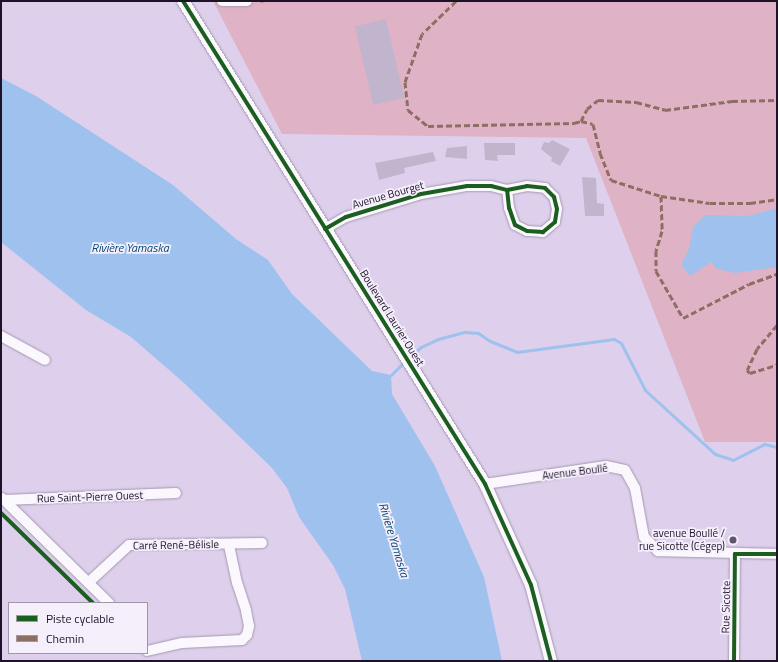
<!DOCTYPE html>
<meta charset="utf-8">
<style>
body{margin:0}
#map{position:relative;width:778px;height:662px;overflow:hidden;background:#ded0ec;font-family:"Titillium Web",sans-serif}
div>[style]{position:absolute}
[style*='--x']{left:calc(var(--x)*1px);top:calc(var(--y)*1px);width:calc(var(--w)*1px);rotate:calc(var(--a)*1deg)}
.green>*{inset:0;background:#e0b2c6}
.water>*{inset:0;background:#9ec1ed}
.stream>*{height:3px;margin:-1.5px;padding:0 1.5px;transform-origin:1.5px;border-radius:1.5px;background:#9ec1ed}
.building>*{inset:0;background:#c1b5cd;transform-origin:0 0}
.roads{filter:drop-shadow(0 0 1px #a498b0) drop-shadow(0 0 1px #a498b0)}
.minor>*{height:10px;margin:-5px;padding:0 5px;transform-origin:5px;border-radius:5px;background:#faf8fc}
.major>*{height:12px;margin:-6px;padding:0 6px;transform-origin:6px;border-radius:6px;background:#faf8fc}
.quiet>*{height:3px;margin-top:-1.5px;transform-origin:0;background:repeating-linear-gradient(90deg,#8d6e63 0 6px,transparent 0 9px)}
.cycleway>*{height:4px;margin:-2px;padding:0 2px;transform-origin:2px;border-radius:2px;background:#1b5e20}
.dots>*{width:11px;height:11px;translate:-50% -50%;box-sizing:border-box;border:2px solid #f5effc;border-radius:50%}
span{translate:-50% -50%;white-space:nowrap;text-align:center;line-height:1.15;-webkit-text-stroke:3.5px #f5effc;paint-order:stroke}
.street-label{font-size:11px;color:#1e1228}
.poi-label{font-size:11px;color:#1e1228}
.right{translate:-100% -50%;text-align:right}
.water-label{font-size:12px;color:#004371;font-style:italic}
.frame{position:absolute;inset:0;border:2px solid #1e1228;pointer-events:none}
.legend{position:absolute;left:8px;top:602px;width:140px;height:52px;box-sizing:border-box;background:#f5effc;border:1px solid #9f97a7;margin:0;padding:5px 7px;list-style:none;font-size:12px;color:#1e1228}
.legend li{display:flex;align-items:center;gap:8px;height:20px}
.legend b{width:20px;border:1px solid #9f97a7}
</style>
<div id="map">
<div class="green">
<i style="clip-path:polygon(213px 1px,777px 1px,777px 442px,705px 442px,586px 138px,282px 134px)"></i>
</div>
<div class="water">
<i style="clip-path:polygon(1px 78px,36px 96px,173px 185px,236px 239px,268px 260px,292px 294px,372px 371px,391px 375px,392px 394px,435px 466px,484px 577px,502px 661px,362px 661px,345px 589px,333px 565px,299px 517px,287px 488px,272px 468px,183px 382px,131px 337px,86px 310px,1px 242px)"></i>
<i style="clip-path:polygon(777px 208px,777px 267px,735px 273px,717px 269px,711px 262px,690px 276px,684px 269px,681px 265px,689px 249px,693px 227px,706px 215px,748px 216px)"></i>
</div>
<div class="stream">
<i style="--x:409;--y:358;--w:16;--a:-43"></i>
<i style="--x:421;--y:347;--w:19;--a:-25"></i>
<i style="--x:438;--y:339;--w:28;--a:-15"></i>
<i style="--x:465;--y:332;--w:13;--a:4"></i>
<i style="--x:478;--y:333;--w:14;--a:34"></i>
<i style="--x:490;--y:341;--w:29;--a:22"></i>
<i style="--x:517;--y:352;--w:98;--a:-7.6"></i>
<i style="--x:614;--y:339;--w:8;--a:30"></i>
<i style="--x:621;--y:343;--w:53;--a:62.9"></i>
<i style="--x:645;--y:390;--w:95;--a:42.4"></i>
<i style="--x:715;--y:454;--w:19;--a:18"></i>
<i style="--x:733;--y:460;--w:35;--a:-27"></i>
<i style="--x:764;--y:444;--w:13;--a:13"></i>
<i style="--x:391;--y:375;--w:20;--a:-45"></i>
</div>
<div class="building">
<i style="left:386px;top:19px;width:81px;height:32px;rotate:77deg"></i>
<i style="clip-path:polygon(552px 140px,570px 149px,560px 166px,551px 161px,552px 158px,541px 149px,544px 142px,549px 143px)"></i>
<i style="clip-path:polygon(484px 143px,515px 143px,515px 155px,497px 155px,498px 161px,485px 160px)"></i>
<i style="clip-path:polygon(467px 146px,467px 159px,445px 157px,447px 148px)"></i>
<i style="clip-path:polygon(433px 152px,436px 161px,404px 168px,405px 173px,379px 180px,375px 163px)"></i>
<i style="clip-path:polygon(582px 177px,596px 178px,597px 203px,604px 204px,604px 216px,585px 216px)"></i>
</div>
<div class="roads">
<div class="minor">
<i style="--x:222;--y:1;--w:25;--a:0"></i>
<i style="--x:325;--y:229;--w:24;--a:-30"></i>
<i style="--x:346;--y:217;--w:78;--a:-17"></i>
<i style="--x:421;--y:194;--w:47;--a:-9.9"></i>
<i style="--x:467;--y:186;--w:24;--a:0"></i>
<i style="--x:491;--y:186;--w:16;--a:14"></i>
<i style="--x:507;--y:190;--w:20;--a:-11"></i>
<i style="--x:527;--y:186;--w:18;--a:6"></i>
<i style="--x:545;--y:188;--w:13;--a:45"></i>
<i style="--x:554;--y:197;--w:12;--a:76"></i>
<i style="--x:557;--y:209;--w:13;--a:99"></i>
<i style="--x:555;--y:222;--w:16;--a:140"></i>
<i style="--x:543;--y:232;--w:16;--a:-176"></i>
<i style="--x:527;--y:231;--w:13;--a:-153"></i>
<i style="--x:515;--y:225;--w:18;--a:-109"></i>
<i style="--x:509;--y:208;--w:18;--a:-96"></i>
<i style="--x:1;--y:336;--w:50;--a:28.6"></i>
<i style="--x:485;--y:484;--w:122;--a:-8.5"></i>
<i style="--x:606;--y:466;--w:19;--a:12"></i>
<i style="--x:625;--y:470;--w:21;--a:61"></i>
<i style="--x:635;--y:488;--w:50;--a:79.6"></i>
<i style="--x:644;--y:537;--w:20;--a:45"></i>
<i style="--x:658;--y:551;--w:119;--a:1.4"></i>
<i style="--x:2;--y:498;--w:150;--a:44.5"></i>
<i style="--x:4;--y:500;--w:172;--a:-2.3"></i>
<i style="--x:89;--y:582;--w:54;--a:-42.8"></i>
<i style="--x:129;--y:545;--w:133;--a:-0.9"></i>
<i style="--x:147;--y:651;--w:36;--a:-13"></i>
<i style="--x:182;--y:643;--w:60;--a:-2.9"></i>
<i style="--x:242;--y:640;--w:7;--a:-45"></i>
<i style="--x:247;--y:635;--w:9;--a:-77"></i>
<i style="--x:249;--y:626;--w:16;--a:-101"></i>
<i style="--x:246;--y:610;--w:28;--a:-108"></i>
<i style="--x:237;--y:583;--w:39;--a:-102"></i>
<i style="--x:734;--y:661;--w:107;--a:-89.5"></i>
</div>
<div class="major">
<i style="--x:183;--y:1;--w:570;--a:57.98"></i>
<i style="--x:485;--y:484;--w:111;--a:65.5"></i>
<i style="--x:531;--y:585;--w:79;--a:75.3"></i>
</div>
</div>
<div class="quiet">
<i style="--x:262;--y:1;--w:1;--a:90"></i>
<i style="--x:456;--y:1;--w:47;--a:135.9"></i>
<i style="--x:422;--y:34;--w:51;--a:109.5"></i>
<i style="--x:405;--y:82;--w:28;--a:84"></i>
<i style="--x:408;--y:110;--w:26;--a:39"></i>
<i style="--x:428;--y:126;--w:146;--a:-1.2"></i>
<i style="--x:574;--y:123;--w:7;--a:-16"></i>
<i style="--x:581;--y:121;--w:13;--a:-63"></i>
<i style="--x:587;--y:109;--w:14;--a:-39"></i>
<i style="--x:598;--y:100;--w:38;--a:3"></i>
<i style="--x:636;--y:102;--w:30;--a:15"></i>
<i style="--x:665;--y:110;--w:68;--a:-7.7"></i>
<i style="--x:732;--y:101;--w:45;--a:-1.3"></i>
<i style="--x:581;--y:121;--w:12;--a:14"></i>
<i style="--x:593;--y:124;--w:30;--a:76"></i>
<i style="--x:600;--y:153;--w:29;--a:68"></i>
<i style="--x:611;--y:180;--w:52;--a:17.7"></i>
<i style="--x:661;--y:196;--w:35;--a:88"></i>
<i style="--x:662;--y:231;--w:21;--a:107"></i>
<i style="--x:656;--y:251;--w:20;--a:90"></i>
<i style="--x:656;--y:271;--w:54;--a:60.1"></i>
<i style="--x:683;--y:318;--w:74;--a:-27.3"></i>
<i style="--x:749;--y:284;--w:30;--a:-20"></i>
<i style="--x:661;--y:196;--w:49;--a:8.1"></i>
<i style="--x:710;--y:203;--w:40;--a:0"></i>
<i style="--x:750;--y:203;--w:27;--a:-8"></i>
<i style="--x:777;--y:325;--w:31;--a:130"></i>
<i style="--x:757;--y:349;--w:23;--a:115"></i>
<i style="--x:747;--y:370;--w:4;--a:45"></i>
<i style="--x:750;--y:373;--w:28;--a:-17"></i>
</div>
<div class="cycleway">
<i style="--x:183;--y:1;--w:570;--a:57.98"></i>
<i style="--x:485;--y:484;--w:111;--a:65.5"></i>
<i style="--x:531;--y:585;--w:79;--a:75.3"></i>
<i style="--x:325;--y:229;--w:24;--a:-30"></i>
<i style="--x:346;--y:217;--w:78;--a:-17"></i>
<i style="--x:421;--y:194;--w:47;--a:-9.9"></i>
<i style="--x:467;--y:186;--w:24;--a:0"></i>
<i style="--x:491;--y:186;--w:16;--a:14"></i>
<i style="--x:507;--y:190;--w:20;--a:-11"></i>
<i style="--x:527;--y:186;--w:18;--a:6"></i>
<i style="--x:545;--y:188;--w:13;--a:45"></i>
<i style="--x:554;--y:197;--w:12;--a:76"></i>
<i style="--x:557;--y:209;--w:13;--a:99"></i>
<i style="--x:555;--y:222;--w:16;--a:140"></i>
<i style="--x:543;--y:232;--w:16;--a:-176"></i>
<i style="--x:527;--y:231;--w:13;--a:-153"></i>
<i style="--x:515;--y:225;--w:18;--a:-109"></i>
<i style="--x:509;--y:208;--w:18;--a:-96"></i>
<i style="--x:1;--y:513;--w:129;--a:44.4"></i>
<i style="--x:734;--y:661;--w:107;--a:-89.5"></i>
<i style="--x:735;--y:554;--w:42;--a:0"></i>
</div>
<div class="dots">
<i style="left:733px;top:540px;background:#61546d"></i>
</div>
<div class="street-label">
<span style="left:388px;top:195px;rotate:-16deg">Avenue Bourget</span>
<span style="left:392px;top:318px;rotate:58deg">Boulevard Laurier Ouest</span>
<span style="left:575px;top:472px;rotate:-7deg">Avenue Boullé</span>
<span style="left:90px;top:497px;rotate:-2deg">Rue Saint-Pierre Ouest</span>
<span style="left:176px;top:545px;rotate:-1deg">Carré René-Bélisle</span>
<span style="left:726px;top:607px;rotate:-89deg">Rue Sicotte</span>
</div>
<div class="poi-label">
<span class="right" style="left:725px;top:540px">avenue Boullé /<br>rue Sicotte (Cégep)</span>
</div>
<div class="water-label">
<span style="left:130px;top:248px">Rivière Yamaska</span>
<span style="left:394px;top:540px;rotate:73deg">Rivière Yamaska</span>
</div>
<div class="frame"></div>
<ul class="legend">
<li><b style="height:5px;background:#1b5e20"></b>Piste cyclable</li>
<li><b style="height:5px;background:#8d6e63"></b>Chemin</li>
</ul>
</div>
